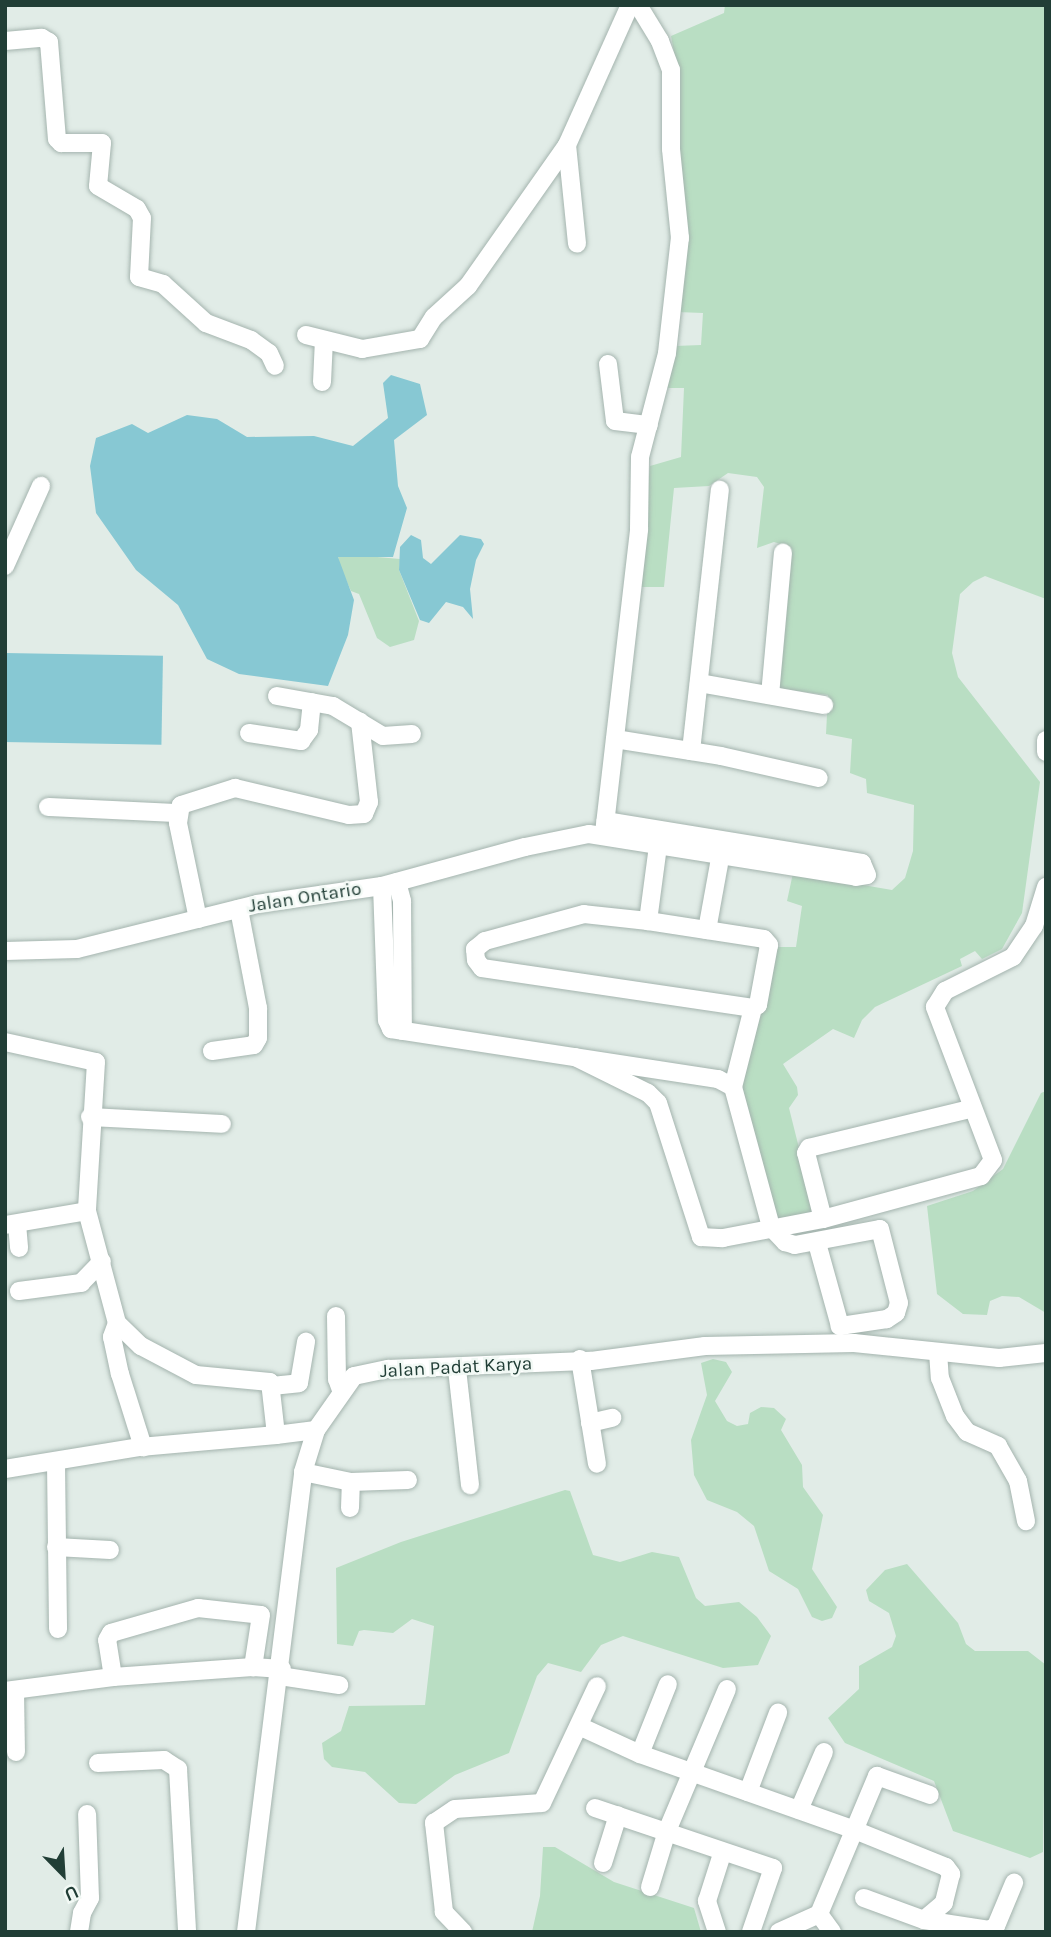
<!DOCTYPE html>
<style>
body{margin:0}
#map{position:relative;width:1051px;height:1937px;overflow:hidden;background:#e1ece7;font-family:Karla,sans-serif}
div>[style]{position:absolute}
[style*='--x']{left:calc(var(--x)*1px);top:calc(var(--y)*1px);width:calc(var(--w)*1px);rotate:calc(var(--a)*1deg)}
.green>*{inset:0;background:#b9dec3}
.water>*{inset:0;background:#87c8d3;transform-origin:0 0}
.roads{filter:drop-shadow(0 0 2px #a4b4ae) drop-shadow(0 0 2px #a4b4ae)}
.minor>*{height:18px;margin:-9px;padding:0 9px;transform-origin:9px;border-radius:9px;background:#fff}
span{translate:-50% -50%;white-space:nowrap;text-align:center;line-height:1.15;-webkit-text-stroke:5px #f2f9f5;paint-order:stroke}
.street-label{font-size:19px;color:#213e36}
.frame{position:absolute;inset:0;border:7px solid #213e36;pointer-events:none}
.north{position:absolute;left:28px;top:1839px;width:70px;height:70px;-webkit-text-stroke:5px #f2f9f5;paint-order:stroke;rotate:156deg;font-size:19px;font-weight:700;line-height:28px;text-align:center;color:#213e36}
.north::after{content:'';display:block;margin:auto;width:24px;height:32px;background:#213e36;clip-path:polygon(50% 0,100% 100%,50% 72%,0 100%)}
</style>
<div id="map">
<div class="green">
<i style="clip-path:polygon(725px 5px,1046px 5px,1046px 599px,985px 576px,973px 582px,960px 594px,952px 653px,958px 677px,1040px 782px,1022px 913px,1002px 949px,982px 959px,975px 951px,960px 959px,962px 966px,875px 1007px,862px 1020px,854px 1038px,833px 1029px,783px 1064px,797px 1087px,798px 1095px,789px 1108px,815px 1212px,777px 1219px,740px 1079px,776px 947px,796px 947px,802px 906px,787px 901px,793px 873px,892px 890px,905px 878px,913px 851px,914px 805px,867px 793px,866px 779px,850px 773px,852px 739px,826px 734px,828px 695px,776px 688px,790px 547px,774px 542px,757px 548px,764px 487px,757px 477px,728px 473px,709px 486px,674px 488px,664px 587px,638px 587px,650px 466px,681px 457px,684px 388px,667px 388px,675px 346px,701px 345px,703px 313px,677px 312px,675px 57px,671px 36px,724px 13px)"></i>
<i style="clip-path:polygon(343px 554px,400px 559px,399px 570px,419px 621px,414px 640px,390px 647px,377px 638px,359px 594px,351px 591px,339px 564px,338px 556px)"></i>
<i style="clip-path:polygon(1046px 1091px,1046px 1313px,1019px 1297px,1002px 1296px,990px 1301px,987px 1315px,963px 1314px,937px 1294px,927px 1206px,973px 1191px,1003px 1169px,1041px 1093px)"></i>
<i style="clip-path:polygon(713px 1359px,726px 1362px,732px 1372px,715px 1401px,727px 1421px,737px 1426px,748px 1424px,750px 1413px,761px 1407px,774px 1408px,786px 1419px,781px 1430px,802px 1465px,803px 1487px,823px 1515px,812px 1569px,837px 1607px,832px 1618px,822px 1621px,812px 1617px,798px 1589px,769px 1571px,754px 1526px,737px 1512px,707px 1500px,694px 1475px,691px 1440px,707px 1395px,701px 1363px)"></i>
<i style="clip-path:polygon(565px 1490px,570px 1491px,593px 1555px,620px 1562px,652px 1552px,679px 1557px,696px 1598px,705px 1606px,739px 1602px,757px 1617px,771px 1636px,758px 1665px,723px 1668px,623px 1636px,601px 1645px,581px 1672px,548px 1663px,537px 1676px,509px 1753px,455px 1775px,416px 1804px,399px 1803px,365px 1772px,332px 1767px,324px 1759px,322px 1743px,341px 1731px,349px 1706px,425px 1705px,434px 1626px,412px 1619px,393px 1633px,364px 1630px,359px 1631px,353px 1646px,337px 1644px,336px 1568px,401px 1542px)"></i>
<i style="clip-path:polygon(907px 1564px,958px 1623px,966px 1644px,975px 1651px,1028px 1651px,1046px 1665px,1043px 1852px,1030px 1858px,953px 1831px,934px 1781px,845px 1743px,828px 1718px,859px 1689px,859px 1666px,892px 1647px,896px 1636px,889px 1613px,869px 1601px,866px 1590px,885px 1570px)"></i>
<i style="clip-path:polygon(543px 1847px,555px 1847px,614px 1882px,694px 1908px,701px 1932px,532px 1932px,540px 1896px)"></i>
</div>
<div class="water">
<i style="clip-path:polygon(391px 375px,420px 384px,427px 415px,394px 440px,398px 486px,407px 508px,393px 557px,338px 557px,354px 600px,348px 635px,328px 686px,239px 674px,207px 659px,178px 605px,136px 570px,96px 513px,90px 466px,96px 438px,132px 424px,148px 433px,187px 415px,217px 419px,247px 437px,314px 436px,353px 446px,388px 418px,383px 383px)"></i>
<i style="clip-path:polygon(411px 535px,421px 540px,423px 558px,431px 564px,460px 535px,481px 539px,484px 544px,476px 560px,470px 589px,473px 619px,463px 607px,446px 602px,429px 623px,420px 620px,399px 570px,400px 547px)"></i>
<i style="left:5px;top:653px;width:158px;height:89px;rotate:1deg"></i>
</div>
<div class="roads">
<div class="minor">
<i style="--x:5;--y:41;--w:37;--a:-5"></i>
<i style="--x:42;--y:38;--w:8;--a:30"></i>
<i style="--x:49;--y:42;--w:97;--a:85.3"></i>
<i style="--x:57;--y:139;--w:6;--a:45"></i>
<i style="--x:61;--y:143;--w:41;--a:0"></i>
<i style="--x:102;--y:143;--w:43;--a:95.3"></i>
<i style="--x:98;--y:186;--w:45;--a:30.5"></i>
<i style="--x:137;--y:209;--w:10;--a:61"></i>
<i style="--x:142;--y:218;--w:59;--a:92.9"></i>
<i style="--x:139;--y:277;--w:25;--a:16"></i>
<i style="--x:163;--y:284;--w:58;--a:42.2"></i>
<i style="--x:206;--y:323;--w:48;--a:20.7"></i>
<i style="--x:251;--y:340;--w:22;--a:36"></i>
<i style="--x:269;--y:353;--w:14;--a:65"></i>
<i style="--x:567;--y:145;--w:99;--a:84.2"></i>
<i style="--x:306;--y:335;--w:58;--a:14"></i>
<i style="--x:362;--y:349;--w:59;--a:-9.8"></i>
<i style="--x:420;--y:339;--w:26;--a:-58"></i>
<i style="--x:434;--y:317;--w:46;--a:-42.4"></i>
<i style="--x:468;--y:286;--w:172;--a:-54.9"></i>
<i style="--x:567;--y:145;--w:154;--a:-65.8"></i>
<i style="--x:608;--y:364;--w:57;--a:83"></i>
<i style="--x:615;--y:421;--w:34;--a:7"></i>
<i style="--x:322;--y:382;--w:42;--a:-87.3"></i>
<i style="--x:5;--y:566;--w:88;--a:-65.8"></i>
<i style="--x:699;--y:683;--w:127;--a:10"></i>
<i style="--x:770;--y:695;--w:143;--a:-84.8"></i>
<i style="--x:277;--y:696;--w:57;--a:10.1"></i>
<i style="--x:333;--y:706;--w:58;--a:31"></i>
<i style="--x:383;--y:736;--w:29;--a:-4"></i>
<i style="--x:249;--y:733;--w:53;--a:8.7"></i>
<i style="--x:301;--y:741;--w:14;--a:-54"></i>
<i style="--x:309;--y:730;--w:28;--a:-84"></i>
<i style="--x:615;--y:739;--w:107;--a:9.1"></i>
<i style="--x:721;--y:756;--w:100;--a:12.7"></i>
<i style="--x:1046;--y:740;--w:12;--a:90"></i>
<i style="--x:691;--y:751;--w:263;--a:-83.7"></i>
<i style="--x:48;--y:807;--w:129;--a:2.7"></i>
<i style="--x:604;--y:833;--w:306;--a:-83.4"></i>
<i style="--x:639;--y:529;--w:72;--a:-89.2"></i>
<i style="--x:640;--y:457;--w:107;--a:-75.4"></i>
<i style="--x:667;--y:353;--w:116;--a:-83.6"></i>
<i style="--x:680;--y:238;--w:89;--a:-95.8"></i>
<i style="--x:671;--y:149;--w:79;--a:-90"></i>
<i style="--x:671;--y:70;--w:31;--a:-111"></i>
<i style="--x:660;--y:41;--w:42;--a:-121.4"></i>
<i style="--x:658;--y:846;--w:76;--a:97.6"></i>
<i style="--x:648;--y:921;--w:117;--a:8.8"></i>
<i style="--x:764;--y:939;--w:8;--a:50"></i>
<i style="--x:769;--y:945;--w:61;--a:100.4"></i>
<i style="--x:758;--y:1005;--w:6;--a:149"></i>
<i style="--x:753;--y:1008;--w:81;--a:104.2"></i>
<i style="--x:733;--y:1087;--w:145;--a:74.8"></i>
<i style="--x:771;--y:1227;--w:21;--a:47"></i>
<i style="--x:785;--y:1242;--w:10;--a:17"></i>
<i style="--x:795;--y:1245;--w:86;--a:-10.7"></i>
<i style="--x:880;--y:1229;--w:76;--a:75.6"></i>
<i style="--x:899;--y:1303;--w:10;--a:107"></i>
<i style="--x:896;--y:1313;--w:11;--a:146"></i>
<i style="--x:887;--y:1319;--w:48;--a:171.5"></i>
<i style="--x:840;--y:1326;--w:86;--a:-105.5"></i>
<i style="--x:397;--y:882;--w:20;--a:75"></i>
<i style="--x:402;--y:901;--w:130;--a:89.6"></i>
<i style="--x:382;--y:886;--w:134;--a:87.9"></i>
<i style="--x:387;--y:1020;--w:10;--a:66"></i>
<i style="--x:391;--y:1029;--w:331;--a:8.7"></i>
<i style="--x:718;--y:1079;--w:17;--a:28"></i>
<i style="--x:198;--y:919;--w:98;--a:-101.8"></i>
<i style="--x:178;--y:823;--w:18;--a:-81"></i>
<i style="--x:181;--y:805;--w:57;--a:-17.5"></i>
<i style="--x:235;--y:788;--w:117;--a:13.3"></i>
<i style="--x:349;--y:815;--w:15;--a:-4"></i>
<i style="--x:364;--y:814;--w:13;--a:-67"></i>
<i style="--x:369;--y:802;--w:81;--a:-96.4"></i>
<i style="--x:648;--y:921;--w:64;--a:-173.8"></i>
<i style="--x:584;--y:914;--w:103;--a:164.7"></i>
<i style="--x:485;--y:941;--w:13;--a:141"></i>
<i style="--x:475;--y:949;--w:11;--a:85"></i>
<i style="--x:476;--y:960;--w:10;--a:53"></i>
<i style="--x:482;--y:968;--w:274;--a:8.4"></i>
<i style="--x:707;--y:930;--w:78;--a:-79.7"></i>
<i style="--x:5;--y:951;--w:72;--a:-1.6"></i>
<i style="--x:77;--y:949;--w:186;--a:-14"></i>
<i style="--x:257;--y:904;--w:126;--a:-8.2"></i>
<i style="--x:382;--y:886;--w:148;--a:-15.3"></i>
<i style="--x:525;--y:847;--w:65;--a:-11.5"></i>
<i style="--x:589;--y:834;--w:270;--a:9.1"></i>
<i style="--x:856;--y:877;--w:11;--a:-10"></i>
<i style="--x:867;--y:875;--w:13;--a:-113"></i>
<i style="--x:862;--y:863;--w:260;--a:-170.7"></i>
<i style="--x:5;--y:1042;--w:93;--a:12.4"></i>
<i style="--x:96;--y:1062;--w:149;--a:93.5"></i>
<i style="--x:87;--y:1211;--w:116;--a:75"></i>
<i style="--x:117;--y:1323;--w:33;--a:44"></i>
<i style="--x:141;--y:1346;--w:62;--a:27.8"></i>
<i style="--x:196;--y:1375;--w:74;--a:5.4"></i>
<i style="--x:270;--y:1382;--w:53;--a:83.5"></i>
<i style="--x:276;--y:1435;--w:40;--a:-7.1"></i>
<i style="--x:212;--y:1051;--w:42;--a:-8.1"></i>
<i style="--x:254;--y:1045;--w:8;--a:-60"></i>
<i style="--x:258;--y:1038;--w:30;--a:-90"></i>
<i style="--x:258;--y:1008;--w:101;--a:-100.9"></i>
<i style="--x:575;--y:1057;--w:81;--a:26.3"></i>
<i style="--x:648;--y:1093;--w:14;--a:45"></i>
<i style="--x:658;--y:1103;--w:141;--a:72.2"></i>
<i style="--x:701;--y:1237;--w:22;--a:3"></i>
<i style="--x:723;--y:1238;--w:102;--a:-10.8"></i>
<i style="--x:823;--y:1219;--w:164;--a:-15.2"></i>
<i style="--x:981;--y:1176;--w:20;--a:-53"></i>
<i style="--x:993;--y:1160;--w:164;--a:-110.8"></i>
<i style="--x:935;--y:1007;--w:19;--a:-58"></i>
<i style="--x:945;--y:991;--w:76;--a:-26.6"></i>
<i style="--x:1013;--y:957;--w:37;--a:-56"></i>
<i style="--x:1034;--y:926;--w:41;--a:-72.9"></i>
<i style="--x:90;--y:1117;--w:132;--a:3"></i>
<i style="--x:823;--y:1219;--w:68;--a:-104.4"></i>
<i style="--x:806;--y:1153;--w:6;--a:-59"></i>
<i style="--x:809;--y:1148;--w:166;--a:-13.6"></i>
<i style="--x:17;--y:1224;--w:24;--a:85"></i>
<i style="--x:5;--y:1225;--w:83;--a:-9.7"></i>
<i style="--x:19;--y:1291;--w:63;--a:-7.4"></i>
<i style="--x:81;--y:1283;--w:30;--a:-46"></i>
<i style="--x:336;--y:1316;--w:63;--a:89.1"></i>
<i style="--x:337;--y:1379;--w:12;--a:70"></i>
<i style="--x:117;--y:1323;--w:15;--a:110"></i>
<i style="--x:112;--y:1337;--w:38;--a:78"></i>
<i style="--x:120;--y:1374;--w:77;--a:72.5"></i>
<i style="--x:938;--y:1352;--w:26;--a:86"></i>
<i style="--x:940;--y:1378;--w:41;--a:68.5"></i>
<i style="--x:955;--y:1416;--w:20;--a:53"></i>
<i style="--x:967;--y:1432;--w:34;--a:24"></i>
<i style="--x:998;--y:1446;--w:40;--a:60.3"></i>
<i style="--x:1018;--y:1481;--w:41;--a:78.7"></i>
<i style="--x:580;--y:1359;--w:106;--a:80.8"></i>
<i style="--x:457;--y:1369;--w:117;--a:83.6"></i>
<i style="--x:272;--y:1386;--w:27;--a:-6"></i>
<i style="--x:299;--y:1383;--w:42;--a:-80.3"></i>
<i style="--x:590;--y:1423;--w:23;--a:-13"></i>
<i style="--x:56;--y:1463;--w:166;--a:89.3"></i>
<i style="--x:5;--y:1469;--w:137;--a:-9.3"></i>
<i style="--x:140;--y:1447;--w:137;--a:-5"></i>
<i style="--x:303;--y:1472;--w:49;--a:11.8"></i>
<i style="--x:351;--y:1482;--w:57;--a:-2"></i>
<i style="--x:350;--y:1508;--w:26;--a:-88"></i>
<i style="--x:56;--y:1547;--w:54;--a:3.2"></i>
<i style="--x:280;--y:1676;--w:60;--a:8.7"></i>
<i style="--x:113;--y:1677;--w:140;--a:-4.1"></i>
<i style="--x:5;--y:1691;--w:109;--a:-7.4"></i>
<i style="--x:113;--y:1677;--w:37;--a:-99"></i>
<i style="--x:107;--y:1640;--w:8;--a:-60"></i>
<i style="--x:111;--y:1633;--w:91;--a:-16"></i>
<i style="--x:198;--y:1608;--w:63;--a:6.3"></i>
<i style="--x:261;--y:1615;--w:53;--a:98.7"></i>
<i style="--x:253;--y:1667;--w:29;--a:4"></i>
<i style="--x:15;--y:1691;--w:61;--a:89.1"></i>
<i style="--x:579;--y:1726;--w:67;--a:24.7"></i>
<i style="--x:640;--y:1754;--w:225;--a:19.5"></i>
<i style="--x:852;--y:1829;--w:101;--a:22"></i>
<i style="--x:946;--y:1867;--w:9;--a:54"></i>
<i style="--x:951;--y:1874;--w:30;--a:104"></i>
<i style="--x:944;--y:1903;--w:26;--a:140"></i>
<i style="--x:924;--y:1920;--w:64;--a:-159.9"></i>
<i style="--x:640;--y:1754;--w:75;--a:-68.2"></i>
<i style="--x:98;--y:1763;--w:66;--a:-2.6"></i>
<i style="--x:164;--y:1760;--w:17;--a:33"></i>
<i style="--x:178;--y:1769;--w:163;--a:86.8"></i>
<i style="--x:748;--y:1792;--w:85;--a:-69.2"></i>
<i style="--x:595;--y:1808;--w:188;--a:18.6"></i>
<i style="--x:773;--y:1868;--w:68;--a:109"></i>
<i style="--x:799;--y:1810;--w:63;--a:-66.7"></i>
<i style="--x:603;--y:1863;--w:50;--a:-72.6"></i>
<i style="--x:650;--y:1887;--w:59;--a:-73.1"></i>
<i style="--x:667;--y:1831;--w:154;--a:-67.1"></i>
<i style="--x:819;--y:1914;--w:22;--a:54"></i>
<i style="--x:924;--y:1920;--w:66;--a:8.7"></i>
<i style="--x:989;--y:1930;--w:8;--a:-30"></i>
<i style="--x:996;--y:1926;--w:47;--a:-67.3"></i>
<i style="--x:79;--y:1932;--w:19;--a:-81"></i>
<i style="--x:82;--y:1913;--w:17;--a:-62"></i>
<i style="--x:90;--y:1898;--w:84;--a:-92"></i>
<i style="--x:246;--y:1932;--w:464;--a:-82.9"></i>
<i style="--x:303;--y:1472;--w:44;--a:-72.8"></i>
<i style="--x:316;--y:1430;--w:66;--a:-54.9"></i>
<i style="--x:354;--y:1376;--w:35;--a:-12"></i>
<i style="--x:388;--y:1369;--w:203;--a:-2.3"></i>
<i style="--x:591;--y:1361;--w:115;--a:-7.5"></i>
<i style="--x:705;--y:1346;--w:149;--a:-1.2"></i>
<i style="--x:854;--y:1343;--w:146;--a:5.9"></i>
<i style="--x:999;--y:1358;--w:47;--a:-6.1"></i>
<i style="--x:463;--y:1932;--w:28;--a:-134"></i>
<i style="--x:444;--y:1912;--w:90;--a:-96.4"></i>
<i style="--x:434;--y:1823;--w:25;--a:-34"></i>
<i style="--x:455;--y:1809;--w:87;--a:-3.9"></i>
<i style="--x:542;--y:1803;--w:129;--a:-64.8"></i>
<i style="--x:717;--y:1932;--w:33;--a:-108"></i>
<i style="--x:707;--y:1901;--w:52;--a:-72.3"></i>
<i style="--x:779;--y:1932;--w:44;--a:-24.2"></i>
<i style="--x:819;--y:1914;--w:150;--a:-67.2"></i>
<i style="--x:877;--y:1776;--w:56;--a:19.7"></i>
</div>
</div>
<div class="street-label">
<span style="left:305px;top:898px;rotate:-9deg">Jalan Ontario</span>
<span style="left:456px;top:1368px;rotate:-3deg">Jalan Padat Karya</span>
</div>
<div class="frame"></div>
<div class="north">U</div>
</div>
